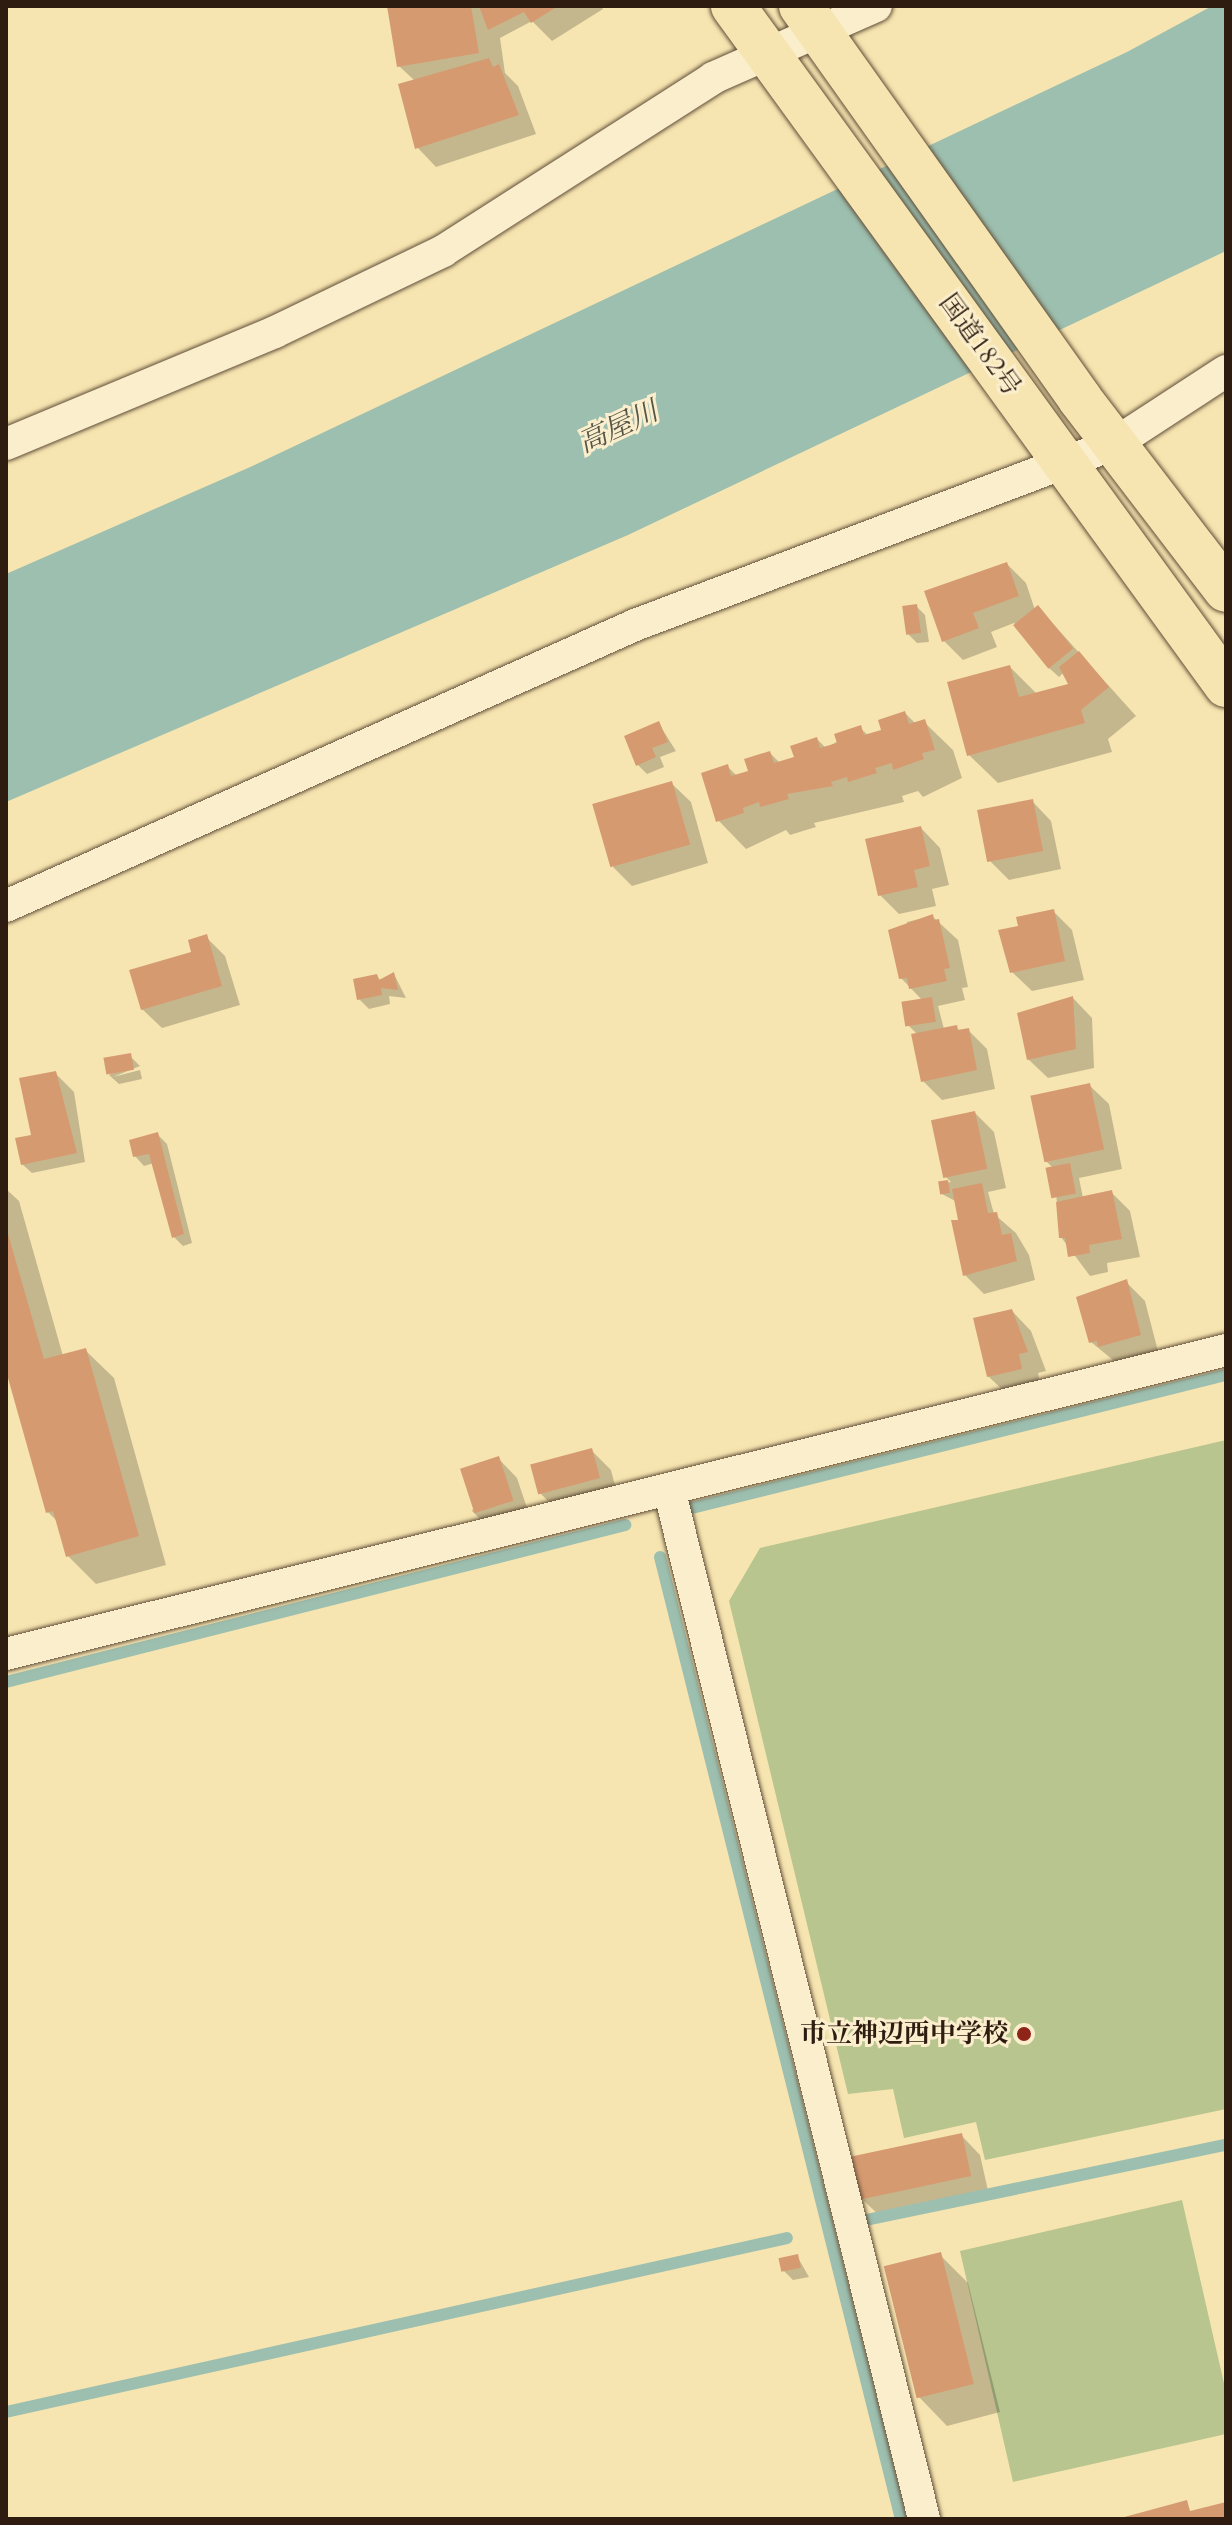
<!DOCTYPE html>
<meta charset="utf-8">
<style>
body{margin:0}
#map{position:relative;width:1232px;height:2525px;overflow:hidden;background:#f7e5b1;font-family:Cardo,"Noto Serif JP",serif}
div>[style]{position:absolute}
[style*='--x']{left:calc(var(--x)*1px);top:calc(var(--y)*1px);width:calc(var(--w)*1px);rotate:calc(var(--a)*1deg)}
.green>*{inset:0;background:#b8c58f}
.water>*{inset:0;background:#9dbfaf}
.shadow>*{inset:0;background:#0003}
.stream>*{height:12px;margin:-6px;padding:0 6px;transform-origin:6px;border-radius:6px;background:#9dbfaf}
.building>*{inset:0;background:#d69a71;transform-origin:0 0}
.roads{filter:drop-shadow(0 0 2px #604e38) drop-shadow(0 0 2px #604e38)}
.street>*{height:32px;margin:-16px;padding:0 16px;transform-origin:16px;border-radius:16px;background:#faeecc}
.highway>*{height:44px;margin:-22px;padding:0 22px;transform-origin:22px;border-radius:22px;background:#f7e5b1}
.dots>*{width:22px;height:22px;translate:-50% -50%;box-sizing:border-box;border:4px solid #faeecc;border-radius:50%}
span{translate:-50% -50%;white-space:nowrap;text-align:center;line-height:1.15;-webkit-text-stroke:6px #faeecc;paint-order:stroke}
.street-label{font-size:26px;color:#2e1c10}
.poi-label{font-size:26px;color:#2e1c10;font-weight:700}
.right{translate:-100% -50%;text-align:right}
.water-label{font-size:28px;color:#555548;font-style:italic}
.frame{position:absolute;inset:0;border:8px solid #2e1c10;pointer-events:none}
</style>
<div id="map">
<div class="green">
<i style="clip-path:polygon(1226px 1440px,1226px 2109px,985px 2160px,976px 2122px,904px 2138px,893px 2089px,848px 2094px,729px 1601px,760px 1548px)"></i>
<i style="clip-path:polygon(1182px 2200px,1226px 2392px,1226px 2434px,1013px 2482px,960px 2251px)"></i>
</div>
<div class="water">
<i style="clip-path:polygon(1212px 6px,1226px 6px,1226px 251px,628px 535px,6px 802px,6px 574px,248px 468px,1127px 52px)"></i>
</div>
<div class="shadow">
<i style="clip-path:polygon(389px 6px,601px 6px,603px 9px,552px 41px,532px 21px,500px 38px,505px 73px,518px 86px,536px 134px,436px 167px,417px 147px,415px 81px,399px 66px)"></i>
<i style="clip-path:polygon(1007px 564px,1026px 583px,1035px 610px,1047px 617px,1136px 716px,1108px 739px,1112px 752px,998px 783px,969px 755px,1010px 667px,1037px 694px,1071px 685px,1064px 672px,1059px 677px,1049px 668px,1014px 623px,991px 632px,997px 647px,963px 660px,943px 640px)"></i>
<i style="clip-path:polygon(916px 606px,925px 615px,929px 642px,917px 643px,908px 634px)"></i>
<i style="clip-path:polygon(905px 713px,916px 724px,924px 722px,953px 750px,962px 778px,923px 797px,918px 791px,902px 796px,904px 802px,814px 823px,816px 827px,790px 835px,786px 830px,746px 849px,718px 820px,728px 767px,737px 776px,750px 772px,770px 753px,780px 763px,796px 758px,817px 739px,826px 748px,860px 728px,869px 736px,883px 732px)"></i>
<i style="clip-path:polygon(659px 724px,676px 751px,660px 757px,664px 767px,647px 774px,638px 765px)"></i>
<i style="clip-path:polygon(671px 783px,691px 802px,708px 863px,632px 886px,613px 867px)"></i>
<i style="clip-path:polygon(1032px 801px,1051px 821px,1061px 869px,1009px 880px,990px 861px)"></i>
<i style="clip-path:polygon(921px 828px,940px 848px,949px 885px,932px 889px,936px 906px,899px 914px,880px 895px)"></i>
<i style="clip-path:polygon(1053px 911px,1072px 930px,1084px 980px,1032px 991px,1012px 972px,1020px 927px)"></i>
<i style="clip-path:polygon(932px 916px,958px 940px,968px 987px,962px 988px,965px 1000px,938px 1006px,944px 1029px,968px 1030px,987px 1049px,995px 1089px,942px 1100px,923px 1081px,918px 1035px,908px 1025px,923px 1001px,901px 978px,907px 922px)"></i>
<i style="clip-path:polygon(206px 937px,225px 956px,240px 1005px,162px 1028px,142px 1009px)"></i>
<i style="clip-path:polygon(394px 974px,406px 998px,389px 996px,390px 1004px,369px 1009px,359px 999px,377px 976px,381px 981px)"></i>
<i style="clip-path:polygon(1073px 998px,1092px 1018px,1094px 1068px,1048px 1078px,1028px 1059px)"></i>
<i style="clip-path:polygon(130px 1056px,140px 1066px,113px 1077px,140px 1070px,142px 1079px,119px 1084px,109px 1075px)"></i>
<i style="clip-path:polygon(55px 1073px,74px 1092px,85px 1162px,32px 1173px,22px 1164px)"></i>
<i style="clip-path:polygon(1089px 1085px,1109px 1104px,1122px 1169px,1079px 1178px,1083px 1198px,1111px 1192px,1130px 1211px,1140px 1257px,1107px 1263px,1108px 1272px,1090px 1276px,1061px 1237px,1053px 1168px,1046px 1161px)"></i>
<i style="clip-path:polygon(975px 1113px,994px 1132px,1006px 1188px,988px 1192px,994px 1214px,1016px 1233px,1029px 1255px,1035px 1280px,984px 1294px,965px 1275px,957px 1202px,942px 1194px,940px 1184px,951px 1182px,946px 1177px)"></i>
<i style="clip-path:polygon(158px 1135px,167px 1144px,192px 1243px,183px 1246px,173px 1236px,154px 1163px,144px 1166px,135px 1156px)"></i>
<i style="clip-path:polygon(6px 1189px,19px 1201px,63px 1356px,85px 1350px,114px 1378px,166px 1565px,96px 1584px,68px 1556px,59px 1523px,48px 1512px,6px 1364px)"></i>
<i style="clip-path:polygon(1126px 1282px,1145px 1301px,1159px 1355px,1119px 1365px,1091px 1342px)"></i>
<i style="clip-path:polygon(1012px 1311px,1031px 1331px,1046px 1371px,1038px 1373px,1041px 1388px,1008px 1395px,988px 1376px)"></i>
<i style="clip-path:polygon(592px 1451px,611px 1470px,618px 1497px,559px 1512px,540px 1493px)"></i>
<i style="clip-path:polygon(498px 1458px,517px 1478px,531px 1520px,492px 1531px,472px 1511px)"></i>
<i style="clip-path:polygon(961px 2135px,980px 2155px,989px 2195px,883px 2219px,863px 2200px)"></i>
<i style="clip-path:polygon(940px 2255px,968px 2283px,1000px 2412px,947px 2426px,919px 2397px)"></i>
<i style="clip-path:polygon(797px 2256px,809px 2277px,793px 2280px,784px 2271px)"></i>
</div>
<div class="stream">
<i style="--x:692;--y:1508;--w:550;--a:-13.99"></i>
<i style="--x:660;--y:1557;--w:992;--a:75.94"></i>
<i style="--x:6;--y:1682;--w:639;--a:-14.23"></i>
<i style="--x:866;--y:2220;--w:368;--a:-11.8"></i>
<i style="--x:6;--y:2412;--w:800;--a:-12.56"></i>
</div>
<div class="building">
<i style="clip-path:polygon(387px 6px,471px 6px,479px 53px,397px 67px)"></i>
<i style="clip-path:polygon(479px 6px,558px 6px,531px 23px,524px 12px,488px 30px)"></i>
<i style="clip-path:polygon(489px 58px,493px 67px,499px 64px,519px 115px,415px 149px,398px 84px)"></i>
<i style="clip-path:polygon(1007px 562px,1019px 596px,973px 613px,979px 628px,942px 642px,924px 591px)"></i>
<i style="left:917px;top:604px;width:29px;height:15px;rotate:82deg"></i>
<i style="left:1038px;top:605px;width:56px;height:32px;rotate:51deg"></i>
<i style="clip-path:polygon(1079px 651px,1109px 687px,1081px 710px,1085px 723px,967px 756px,947px 682px,1010px 665px,1019px 697px,1068px 684px,1059px 667px)"></i>
<i style="clip-path:polygon(905px 711px,909px 724px,925px 719px,935px 750px,922px 753px,924px 759px,893px 770px,892px 763px,875px 768px,877px 773px,848px 782px,847px 777px,831px 782px,833px 786px,787px 794px,789px 799px,760px 807px,759px 802px,743px 808px,744px 813px,716px 822px,701px 773px,728px 764px,731px 776px,748px 771px,744px 759px,770px 751px,774px 763px,794px 757px,790px 746px,817px 737px,820px 748px,837px 743px,834px 734px,861px 725px,864px 735px,881px 730px,878px 720px)"></i>
<i style="clip-path:polygon(659px 721px,668px 742px,652px 748px,656px 757px,636px 766px,624px 736px)"></i>
<i style="left:672px;top:781px;width:66px;height:83px;rotate:74deg"></i>
<i style="left:1033px;top:799px;width:53px;height:57px;rotate:79deg"></i>
<i style="clip-path:polygon(921px 826px,930px 866px,914px 870px,918px 887px,878px 896px,865px 839px)"></i>
<i style="clip-path:polygon(1054px 909px,1065px 961px,1010px 973px,998px 930px,1018px 926px,1016px 917px)"></i>
<i style="clip-path:polygon(933px 914px,934px 920px,939px 919px,950px 968px,944px 969px,947px 981px,909px 989px,907px 978px,899px 979px,888px 930px)"></i>
<i style="clip-path:polygon(207px 934px,222px 986px,141px 1010px,129px 970px,191px 952px,188px 940px)"></i>
<i style="clip-path:polygon(394px 972px,398px 990px,381px 988px,382px 995px,357px 1000px,353px 979px,377px 974px,379px 980px)"></i>
<i style="clip-path:polygon(1073px 996px,1076px 1049px,1027px 1060px,1017px 1013px)"></i>
<i style="left:932px;top:997px;width:25px;height:31px;rotate:81deg"></i>
<i style="clip-path:polygon(957px 1025px,958px 1030px,969px 1028px,977px 1070px,921px 1082px,911px 1034px)"></i>
<i style="left:131px;top:1053px;width:17px;height:28px;rotate:80deg"></i>
<i style="clip-path:polygon(56px 1071px,77px 1153px,21px 1165px,15px 1138px,31px 1135px,19px 1078px)"></i>
<i style="left:1090px;top:1083px;width:68px;height:61px;rotate:78deg"></i>
<i style="left:975px;top:1111px;width:59px;height:45px;rotate:78deg"></i>
<i style="clip-path:polygon(158px 1132px,184px 1234px,172px 1238px,149px 1154px,133px 1157px,129px 1140px)"></i>
<i style="left:1070px;top:1163px;width:31px;height:25px;rotate:79deg"></i>
<i style="left:948px;top:1180px;width:13px;height:10px;rotate:81deg"></i>
<i style="clip-path:polygon(982px 1183px,988px 1213px,997px 1212px,1002px 1235px,1011px 1233px,1017px 1261px,963px 1276px,951px 1220px,958px 1220px,952px 1189px)"></i>
<i style="clip-path:polygon(1112px 1190px,1122px 1239px,1089px 1245px,1090px 1253px,1068px 1257px,1065px 1238px,1059px 1238px,1056px 1202px)"></i>
<i style="clip-path:polygon(6px 1227px,44px 1359px,86px 1348px,139px 1536px,66px 1557px,53px 1511px,46px 1513px,6px 1371px)"></i>
<i style="clip-path:polygon(1127px 1279px,1141px 1335px,1098px 1347px,1097px 1341px,1089px 1343px,1076px 1297px)"></i>
<i style="clip-path:polygon(1012px 1309px,1028px 1352px,1019px 1354px,1022px 1369px,987px 1377px,973px 1318px)"></i>
<i style="left:592px;top:1448px;width:31px;height:64px;rotate:75deg"></i>
<i style="left:499px;top:1456px;width:47px;height:41px;rotate:72deg"></i>
<i style="left:962px;top:2133px;width:44px;height:113px;rotate:78deg"></i>
<i style="left:941px;top:2252px;width:136px;height:59px;rotate:76deg"></i>
<i style="left:798px;top:2254px;width:14px;height:20px;rotate:78deg"></i>
<i style="clip-path:polygon(1187px 2500px,1190px 2511px,1226px 2502px,1226px 2519px,1117px 2519px)"></i>
</div>
<div class="roads">
<div class="street">
<i style="--x:6;--y:444;--w:291;--a:-22.6"></i>
<i style="--x:275;--y:332;--w:187;--a:-25.7"></i>
<i style="--x:443;--y:251;--w:321;--a:-32.6"></i>
<i style="--x:713;--y:78;--w:178;--a:-23.8"></i>
<i style="--x:6;--y:906;--w:689;--a:-24.07"></i>
<i style="--x:635;--y:625;--w:512;--a:-20.7"></i>
<i style="--x:1114;--y:444;--w:134;--a:-33.1"></i>
<i style="--x:669;--y:1489;--w:1061;--a:76.09"></i>
<i style="--x:6;--y:1654;--w:1257;--a:-13.99"></i>
</div>
<div class="highway">
<i style="--x:733;--y:6;--w:839;--a:54.02"></i>
<i style="--x:801;--y:6;--w:482;--a:54.6"></i>
<i style="--x:1080;--y:399;--w:240;--a:52.6"></i>
</div>
</div>
<div class="dots">
<i style="left:1024px;top:2034px;background:#8f2418"></i>
</div>
<div class="street-label">
<span style="left:980px;top:345px;rotate:54deg">国道182号</span>
</div>
<div class="poi-label">
<span class="right" style="left:1008px;top:2034px">市立神辺西中学校</span>
</div>
<div class="water-label">
<span style="left:618px;top:427px;rotate:-25deg">高屋川</span>
</div>
<div class="frame"></div>
</div>
